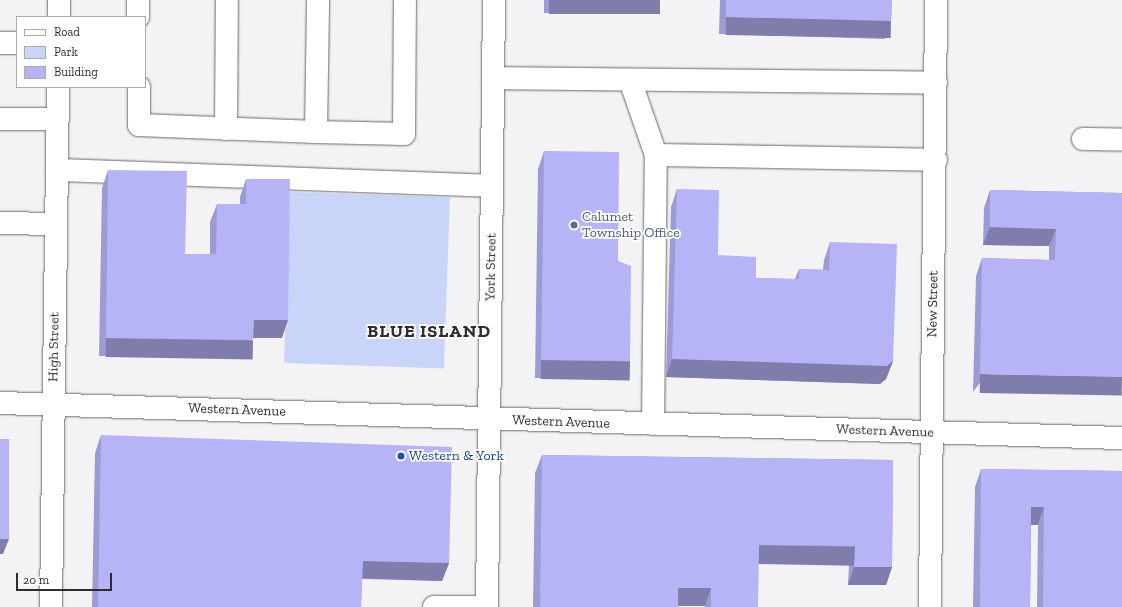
<!DOCTYPE html>
<style>
body{margin:0}
#map{position:relative;width:1122px;height:607px;overflow:hidden;background:#f3f3f5;font-family:"Zilla Slab",serif}
div>[style]{position:absolute}
[style*='--x']{left:calc(var(--x)*1px);top:calc(var(--y)*1px);width:calc(var(--w)*1px);rotate:calc(var(--a)*1deg)}
.green>*{inset:0;background:#c9d4f9;transform-origin:0 0}
.roads{filter:drop-shadow(0 0 1px #686869) drop-shadow(0 0 1px #686869)}
.minor>*{height:22px;margin:-11px;padding:0 11px;transform-origin:11px;border-radius:11px;background:#fff}
.major>*{height:22px;margin:-11px;padding:0 11px;transform-origin:11px;border-radius:11px;background:#fff}
.wall>*{inset:0;background:#9d9ad4;transform-origin:0 0}
.shaded-wall>*{inset:0;background:#7f7dac;transform-origin:0 0}
.building>*{inset:0;background:#b6b3f6;transform-origin:0 0}
.dots>*{width:11px;height:11px;translate:-50% -50%;box-sizing:border-box;border:2px solid #fff;border-radius:50%}
span{translate:-50% -50%;white-space:nowrap;text-align:center;line-height:1.15;-webkit-text-stroke:3.5px #fff;paint-order:stroke}
.service-label{font-size:14px;color:#4e5e75}
.left{translate:0 -50%;text-align:left}
.street-label{font-size:14px;color:#2d2d2e}
.transit-label{font-size:14px;color:#164399}
.district-label{font-size:18px;color:#2d2d2e;font-weight:700;letter-spacing:1px}
.legend{position:absolute;left:16px;top:16px;width:130px;height:72px;box-sizing:border-box;background:#fff;border:1px solid #ababab;margin:0;padding:5px 7px;list-style:none;font-size:12px;color:#2d2d2e}
.legend li{display:flex;align-items:center;gap:8px;height:20px}
.legend b{width:20px;border:1px solid #ababab}
.scale{position:absolute;left:16px;top:573px;width:96px;height:18px;box-sizing:border-box;border:2px solid #2d2d2e;border-top:0;padding-left:5px;font-size:12px;line-height:14px;white-space:nowrap;color:#2d2d2e;-webkit-text-stroke:3px #fff;paint-order:stroke}
</style>
<div id="map">
<div class="green">
<i style="left:290px;top:192px;width:160px;height:171px;rotate:2deg"></i>
</div>
<div class="roads">
<div class="minor">
<i style="--x:138;--y:0;--w:17;--a:90"></i>
<i style="--x:59;--y:17;--w:17;--a:-90"></i>
<i style="--x:0;--y:43;--w:17;--a:0"></i>
<i style="--x:493;--y:78;--w:443;--a:0.6"></i>
<i style="--x:630;--y:80;--w:79;--a:70.9"></i>
<i style="--x:656;--y:155;--w:280;--a:1"></i>
<i style="--x:139;--y:87;--w:38;--a:90"></i>
<i style="--x:139;--y:125;--w:177;--a:2.3"></i>
<i style="--x:316;--y:132;--w:132;--a:-89.1"></i>
<i style="--x:0;--y:119;--w:58;--a:0"></i>
<i style="--x:226;--y:129;--w:129;--a:-89.6"></i>
<i style="--x:316;--y:132;--w:88;--a:1.3"></i>
<i style="--x:404;--y:134;--w:134;--a:-89.6"></i>
<i style="--x:1083;--y:139;--w:39;--a:1"></i>
<i style="--x:57;--y:170;--w:435;--a:2.1"></i>
<i style="--x:0;--y:223;--w:56;--a:1"></i>
<i style="--x:653;--y:424;--w:269;--a:-89.4"></i>
<i style="--x:51;--y:607;--w:520;--a:-89.23"></i>
<i style="--x:434;--y:607;--w:53;--a:0"></i>
<i style="--x:487;--y:607;--w:607;--a:-89.34"></i>
<i style="--x:930;--y:607;--w:607;--a:-89.43"></i>
</div>
<div class="major">
<i style="--x:0;--y:403;--w:1123;--a:1.79"></i>
</div>
</div>
<div class="wall">
<i style="left:544px;top:0;width:116px;height:13px"></i>
<i style="clip-path:polygon(720px 0,892px 0,891px 21px,885px 39px,719px 34px)"></i>
<i style="clip-path:polygon(544px 151px,618px 261px,630px 361px,623px 379px,535px 378px,538px 169px)"></i>
<i style="clip-path:polygon(108px 170px,185px 254px,210px 254px,210px 222px,217px 204px,240px 204px,240px 197px,246px 179px,282px 338px,253px 338px,246px 358px,99px 356px,102px 188px)"></i>
<i style="clip-path:polygon(677px 189px,718px 255px,756px 278px,795px 279px,799px 269px,823px 270px,824px 260px,830px 242px,893px 361px,886px 379px,880px 384px,666px 377px,671px 207px)"></i>
<i style="clip-path:polygon(990px 190px,1122px 193px,973px 392px,976px 276px,982px 258px,1049px 260px,1049px 246px,983px 245px,984px 208px)"></i>
<i style="clip-path:polygon(101px 435px,449px 563px,442px 581px,362px 579px,361px 607px,92px 607px,95px 453px)"></i>
<i style="clip-path:polygon(542px 455px,893px 460px,892px 567px,886px 585px,848px 585px,849px 564px,758px 563px,758px 607px,705px 607px,705px 606px,678px 606px,678px 607px,533px 607px,535px 473px)"></i>
<i style="clip-path:polygon(981px 469px,1122px 471px,1122px 607px,1037px 607px,1038px 525px,1031px 525px,1030px 607px,973px 607px,975px 487px)"></i>
</div>
<div class="shaded-wall">
<i style="left:549px;top:0;width:111px;height:14px"></i>
<i style="left:726px;top:17px;width:165px;height:18px;rotate:1deg"></i>
<i style="clip-path:polygon(990px 227px,1056px 229px,1049px 246px,983px 245px)"></i>
<i style="clip-path:polygon(254px 320px,288px 320px,282px 338px,247px 338px)"></i>
<i style="left:106px;top:338px;width:147px;height:19px;rotate:1deg"></i>
<i style="clip-path:polygon(672px 359px,893px 361px,886px 379px,880px 384px,666px 377px)"></i>
<i style="left:541px;top:360px;width:89px;height:19px;rotate:1deg"></i>
<i style="left:980px;top:374px;width:142px;height:19px;rotate:1deg"></i>
<i style="clip-path:polygon(1031px 507px,1044px 507px,1038px 525px,1024px 525px)"></i>
<i style="clip-path:polygon(0 539px,9px 539px,3px 554px,0 554px)"></i>
<i style="left:759px;top:545px;width:96px;height:19px;rotate:1deg"></i>
<i style="clip-path:polygon(363px 561px,449px 563px,442px 581px,356px 578px)"></i>
<i style="clip-path:polygon(854px 567px,892px 567px,886px 585px,848px 585px)"></i>
<i style="clip-path:polygon(678px 588px,711px 588px,705px 606px,671px 606px)"></i>
</div>
<div class="building">
<i style="clip-path:polygon(726px 0,892px 0,891px 21px,726px 17px)"></i>
<i style="clip-path:polygon(544px 151px,619px 152px,618px 261px,631px 266px,630px 361px,541px 360px)"></i>
<i style="clip-path:polygon(108px 170px,187px 171px,185px 254px,216px 254px,217px 204px,246px 204px,246px 179px,290px 179px,288px 320px,254px 320px,253px 340px,106px 338px)"></i>
<i style="clip-path:polygon(677px 189px,719px 190px,718px 255px,756px 257px,756px 278px,799px 279px,799px 269px,829px 270px,830px 242px,897px 244px,893px 361px,887px 366px,672px 359px)"></i>
<i style="clip-path:polygon(990px 190px,1122px 193px,1122px 377px,980px 374px,982px 258px,1055px 260px,1056px 229px,990px 227px)"></i>
<i style="clip-path:polygon(101px 435px,452px 447px,449px 563px,363px 561px,361px 607px,98px 607px)"></i>
<i style="left:0;top:439px;width:9px;height:100px"></i>
<i style="clip-path:polygon(542px 455px,893px 460px,892px 567px,854px 567px,855px 546px,759px 545px,758px 607px,711px 607px,711px 588px,678px 588px,678px 607px,540px 607px)"></i>
<i style="clip-path:polygon(981px 469px,1122px 471px,1122px 607px,1043px 607px,1044px 507px,1031px 507px,1030px 607px,980px 607px)"></i>
</div>
<div class="dots">
<i style="left:574px;top:225px;background:#5c6f8a"></i>
<i style="left:401px;top:456px;background:#1a4fb4"></i>
</div>
<div class="service-label">
<span class="left" style="left:582px;top:225px">Calumet<br>Township Office</span>
</div>
<div class="street-label">
<span style="left:491px;top:267px;rotate:-89deg">York Street</span>
<span style="left:933px;top:304px;rotate:-89deg">New Street</span>
<span style="left:54px;top:347px;rotate:-89deg">High Street</span>
<span style="left:237px;top:410px;rotate:2deg">Western Avenue</span>
<span style="left:561px;top:422px;rotate:2deg">Western Avenue</span>
<span style="left:885px;top:431px;rotate:2deg">Western Avenue</span>
</div>
<div class="transit-label">
<span class="left" style="left:409px;top:456px">Western &amp; York</span>
</div>
<div class="district-label">
<span style="left:429px;top:331px">BLUE ISLAND</span>
</div>
<ul class="legend">
<li><b style="height:5px;background:#fff"></b>Road</li>
<li><b style="height:11px;background:#c9d4f9"></b>Park</li>
<li><b style="height:11px;background:#b6b3f6"></b>Building</li>
</ul>
<div class="scale">20 m</div>
</div>
